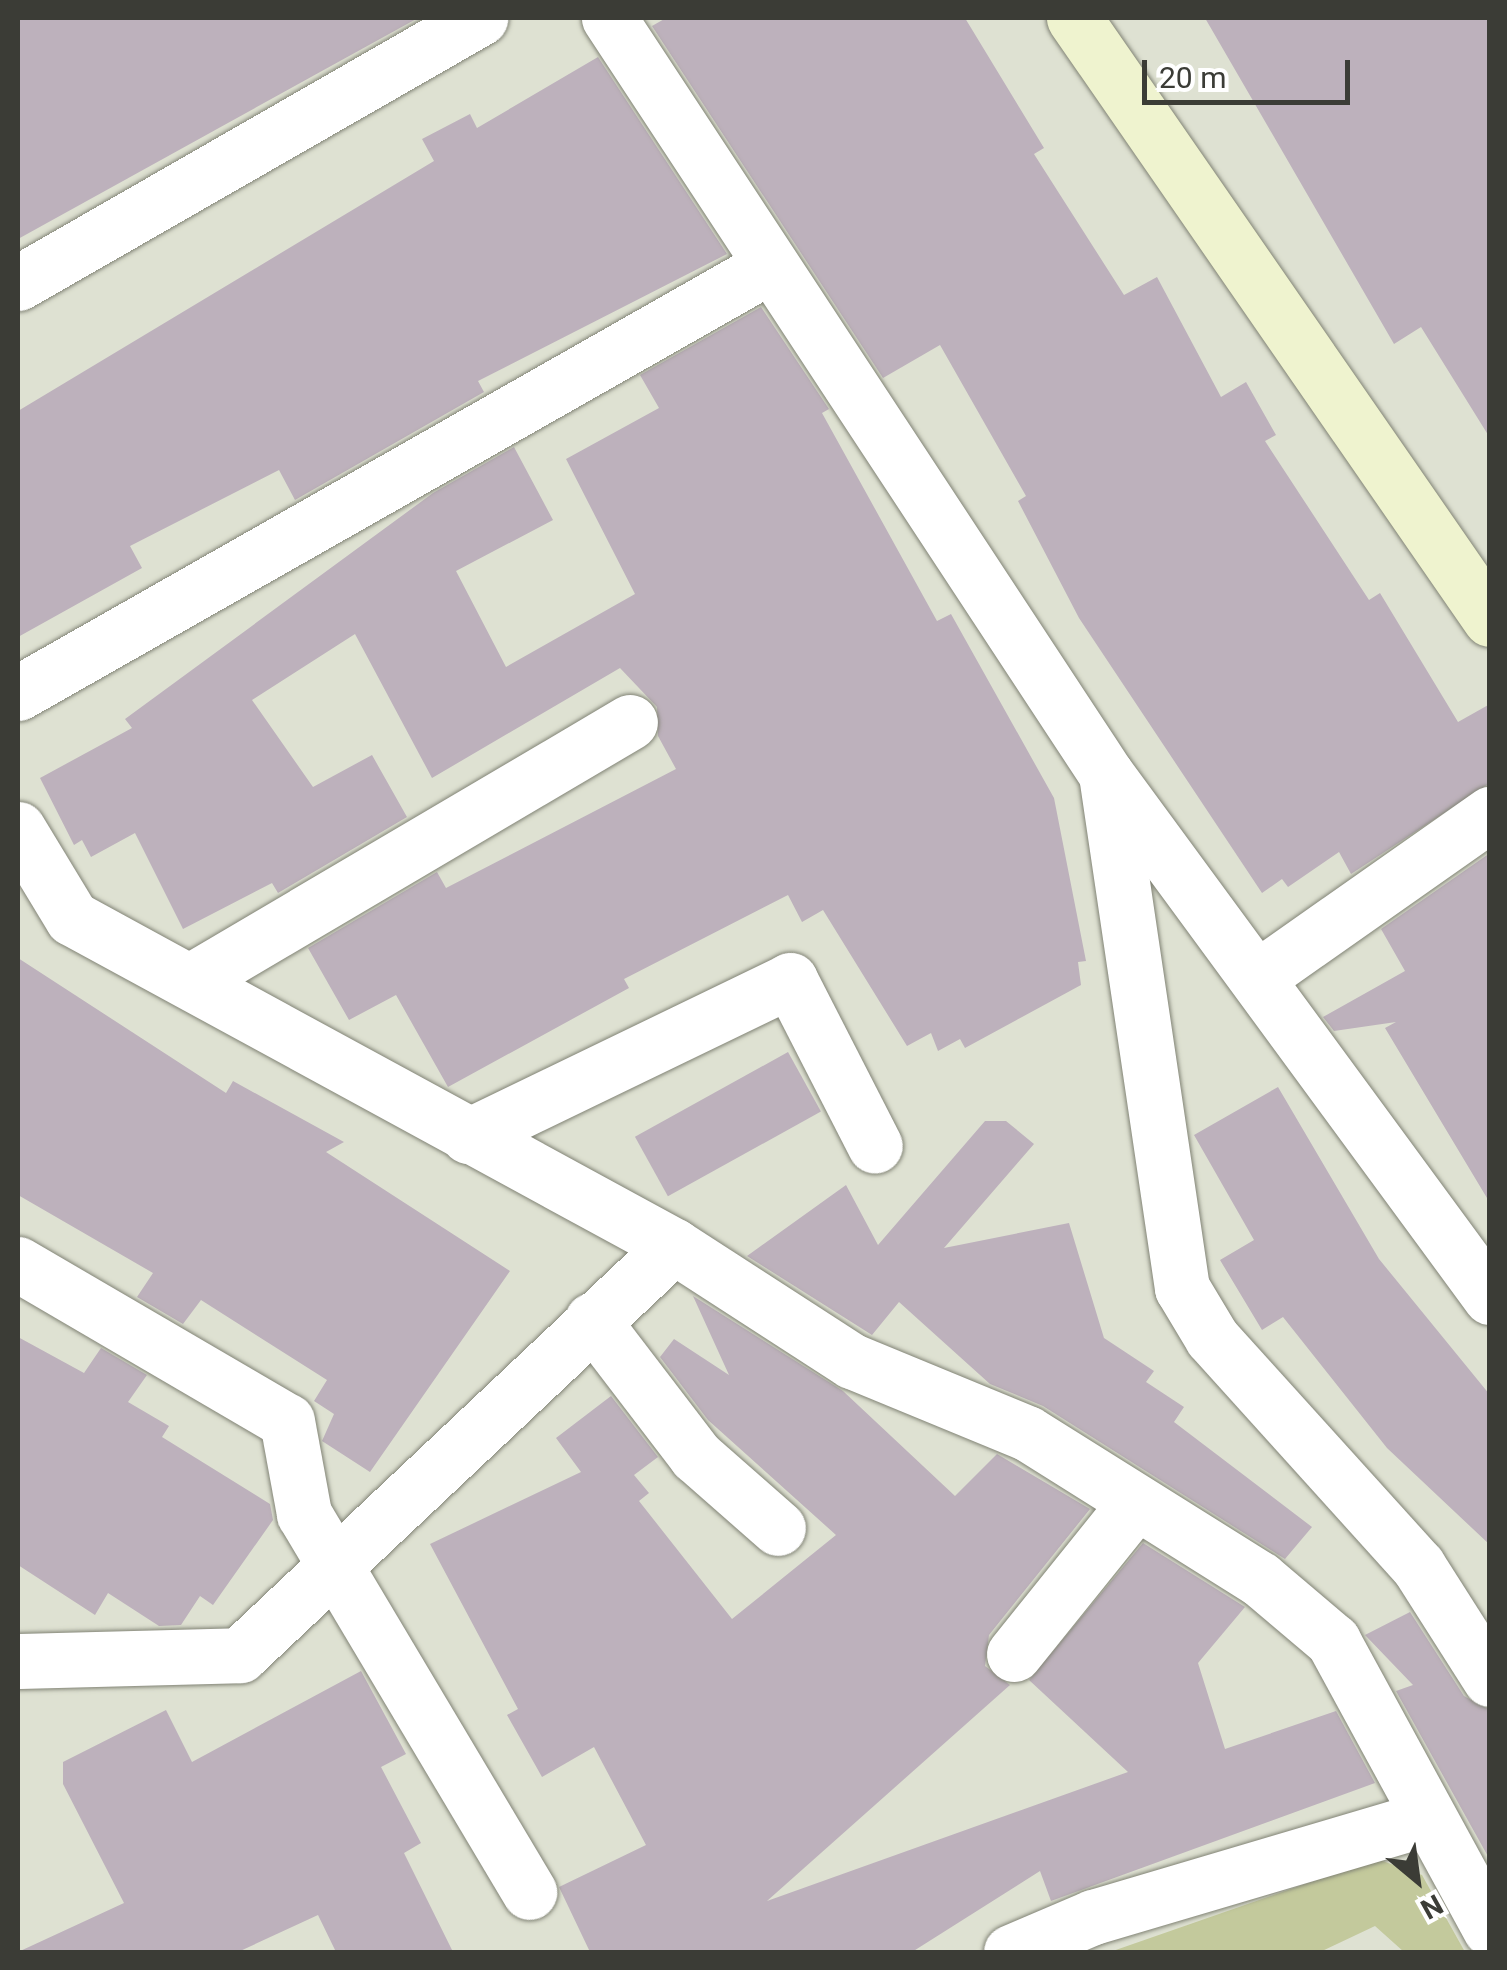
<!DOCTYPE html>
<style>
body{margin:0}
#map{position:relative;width:1507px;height:1970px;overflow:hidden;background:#dee1d2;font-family:Roboto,sans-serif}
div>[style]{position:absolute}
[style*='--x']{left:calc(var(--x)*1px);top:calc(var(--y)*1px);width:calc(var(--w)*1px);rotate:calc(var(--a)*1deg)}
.green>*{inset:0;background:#c3c99c}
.building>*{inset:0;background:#bdb1bc;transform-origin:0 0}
.roads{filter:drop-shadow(0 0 2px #818375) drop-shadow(0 0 2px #818375)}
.street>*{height:55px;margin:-27.5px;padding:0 27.5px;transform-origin:27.5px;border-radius:27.5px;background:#fff}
.secondary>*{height:55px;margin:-27.5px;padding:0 27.5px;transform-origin:27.5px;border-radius:27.5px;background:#eff3cf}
span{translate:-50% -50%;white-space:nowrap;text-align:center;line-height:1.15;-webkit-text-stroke:10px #fff;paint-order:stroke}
.frame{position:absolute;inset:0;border:20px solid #3b3c36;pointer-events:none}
.north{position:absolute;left:1367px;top:1830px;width:100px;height:100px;-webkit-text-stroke:8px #fff;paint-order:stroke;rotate:151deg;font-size:28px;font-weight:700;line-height:40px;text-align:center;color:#3b3c36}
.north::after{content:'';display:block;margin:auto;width:35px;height:45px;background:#3b3c36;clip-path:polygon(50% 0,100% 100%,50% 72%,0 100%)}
.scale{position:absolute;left:1142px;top:60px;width:208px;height:45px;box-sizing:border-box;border:5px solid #3b3c36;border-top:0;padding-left:12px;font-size:30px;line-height:35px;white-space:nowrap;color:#3b3c36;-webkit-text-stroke:8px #fff;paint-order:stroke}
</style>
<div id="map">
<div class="green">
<i style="clip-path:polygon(1377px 1859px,1422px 1875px,1465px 1952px,1404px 1952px,1375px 1926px,1320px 1952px,1110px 1952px)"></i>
</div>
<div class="building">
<i style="clip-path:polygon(18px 18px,418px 18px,18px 239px)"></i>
<i style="clip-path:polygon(666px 18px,965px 18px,1044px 148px,1034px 154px,1124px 295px,1157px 277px,1221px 397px,1246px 382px,1276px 435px,1265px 441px,1369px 600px,1380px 593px,1458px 722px,1490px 704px,1490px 783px,1351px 874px,1339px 852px,1288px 887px,1282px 879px,1262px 893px,1079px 618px,1018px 501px,1026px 496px,940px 345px,883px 378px,652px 26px)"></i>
<i style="clip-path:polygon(1205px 18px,1490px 18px,1490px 438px,1421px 327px,1394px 344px)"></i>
<i style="clip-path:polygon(598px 57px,727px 254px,478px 381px,484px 392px,295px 500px,279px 470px,130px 546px,142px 568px,18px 637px,18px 411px,434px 161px,422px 139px,470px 114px,477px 128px)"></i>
<i style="clip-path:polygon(761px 307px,829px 409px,822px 413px,937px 621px,951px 614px,1054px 798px,1086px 961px,1078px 962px,1081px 985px,965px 1048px,960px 1039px,938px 1051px,931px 1033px,907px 1046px,823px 910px,802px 922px,788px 895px,624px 979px,629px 988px,448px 1087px,396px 995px,349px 1020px,308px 948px,437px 872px,446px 888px,676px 769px,658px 736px,657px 707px,620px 668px,432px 778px,355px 634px,252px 700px,313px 787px,372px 755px,407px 817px,278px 893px,272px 883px,183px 929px,135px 833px,91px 857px,82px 840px,74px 845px,40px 778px,132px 728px,125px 719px,433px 493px,514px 447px,553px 520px,456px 571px,506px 667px,635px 594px,566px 459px,659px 408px,640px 375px)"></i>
<i style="clip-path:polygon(1490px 853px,1490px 1203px,1385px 1028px,1396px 1022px,1334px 1031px,1323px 1017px,1405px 971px,1381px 929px)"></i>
<i style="clip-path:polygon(18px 958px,226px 1093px,233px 1081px,344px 1142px,326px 1152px,510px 1271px,370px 1472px,322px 1441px,334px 1414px,314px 1401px,327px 1380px,201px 1300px,183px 1324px,137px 1297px,153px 1273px,18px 1195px)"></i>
<i style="left:788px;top:1052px;width:68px;height:175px;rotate:61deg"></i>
<i style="clip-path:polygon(1278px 1087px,1379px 1259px,1490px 1395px,1490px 1545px,1387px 1448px,1283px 1317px,1262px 1330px,1220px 1260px,1254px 1240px,1194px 1135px)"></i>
<i style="clip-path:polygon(985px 1121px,1006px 1121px,1034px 1144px,944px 1248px,1069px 1223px,1104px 1338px,1154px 1371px,1146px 1382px,1184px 1407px,1174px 1422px,1312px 1527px,1285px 1559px,1043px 1406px,990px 1384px,899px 1302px,872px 1335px,747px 1256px,846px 1185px,878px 1245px)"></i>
<i style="clip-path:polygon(693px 1296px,843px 1391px,955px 1496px,997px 1454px,1090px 1509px,989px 1635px,985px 1666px,1010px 1685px,767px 1901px,1128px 1772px,1029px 1680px,1143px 1543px,1245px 1607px,1198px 1663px,1225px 1749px,1336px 1711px,1375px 1783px,1051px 1901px,1040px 1871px,912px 1952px,590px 1952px,559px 1887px,646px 1845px,594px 1747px,542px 1777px,507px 1715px,518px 1709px,430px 1544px,581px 1472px,556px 1438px,611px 1396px,658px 1457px,634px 1475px,649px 1493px,639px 1501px,732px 1619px,836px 1535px,708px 1420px,660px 1357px,674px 1339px,729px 1375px)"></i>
<i style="clip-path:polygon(18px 1337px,84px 1373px,101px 1348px,147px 1375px,128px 1402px,169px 1426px,162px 1437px,270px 1504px,273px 1520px,213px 1605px,200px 1596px,181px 1625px,159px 1626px,108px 1593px,95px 1615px,18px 1565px)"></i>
<i style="clip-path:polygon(1410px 1612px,1464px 1696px,1490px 1710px,1490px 1860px,1396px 1691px,1413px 1685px,1365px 1635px)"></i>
<i style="clip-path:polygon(361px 1671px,406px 1754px,381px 1767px,421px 1843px,404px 1853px,453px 1952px,336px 1952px,318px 1915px,238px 1952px,18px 1952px,124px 1903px,63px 1784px,63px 1762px,166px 1710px,192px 1762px)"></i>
</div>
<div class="roads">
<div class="street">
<i style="--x:609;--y:18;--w:905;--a:56.68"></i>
<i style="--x:1106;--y:774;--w:649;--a:53.71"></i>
<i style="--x:18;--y:283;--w:533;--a:-29.84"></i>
<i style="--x:18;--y:693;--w:863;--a:-29.6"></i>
<i style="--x:1107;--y:781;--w:513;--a:81.59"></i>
<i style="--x:1182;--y:1288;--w:58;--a:59"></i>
<i style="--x:1212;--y:1338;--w:307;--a:47.9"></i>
<i style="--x:1418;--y:1566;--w:134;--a:57.5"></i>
<i style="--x:18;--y:829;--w:104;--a:58.8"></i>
<i style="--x:72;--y:918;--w:686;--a:28.58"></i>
<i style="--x:674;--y:1246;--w:212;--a:32.9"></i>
<i style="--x:852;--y:1361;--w:189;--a:22.4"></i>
<i style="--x:1027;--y:1433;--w:275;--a:32.1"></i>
<i style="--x:1260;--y:1579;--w:96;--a:40.3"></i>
<i style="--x:1333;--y:1641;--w:328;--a:61.4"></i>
<i style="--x:1258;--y:977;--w:284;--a:-35.1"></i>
<i style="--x:194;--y:979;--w:506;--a:-30.52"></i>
<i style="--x:468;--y:1136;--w:358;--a:-25.8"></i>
<i style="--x:790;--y:980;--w:186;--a:62.9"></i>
<i style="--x:18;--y:1264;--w:311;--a:30.3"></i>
<i style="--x:287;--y:1421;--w:95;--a:79.6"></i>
<i style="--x:304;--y:1514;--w:440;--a:59.2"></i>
<i style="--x:592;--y:1320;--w:171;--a:52.6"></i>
<i style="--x:696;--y:1456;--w:109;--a:41.3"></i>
<i style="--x:1014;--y:1654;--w:195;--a:-51.2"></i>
<i style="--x:18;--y:1661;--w:222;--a:-1.5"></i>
<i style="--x:240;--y:1655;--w:596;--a:-43.3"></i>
<i style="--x:1011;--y:1952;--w:89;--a:-23.1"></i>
<i style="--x:1093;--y:1917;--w:348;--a:-16.5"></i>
</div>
<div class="secondary">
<i style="--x:1074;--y:18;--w:731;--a:55.31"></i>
</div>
</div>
<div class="frame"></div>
<div class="north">N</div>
<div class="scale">20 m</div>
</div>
